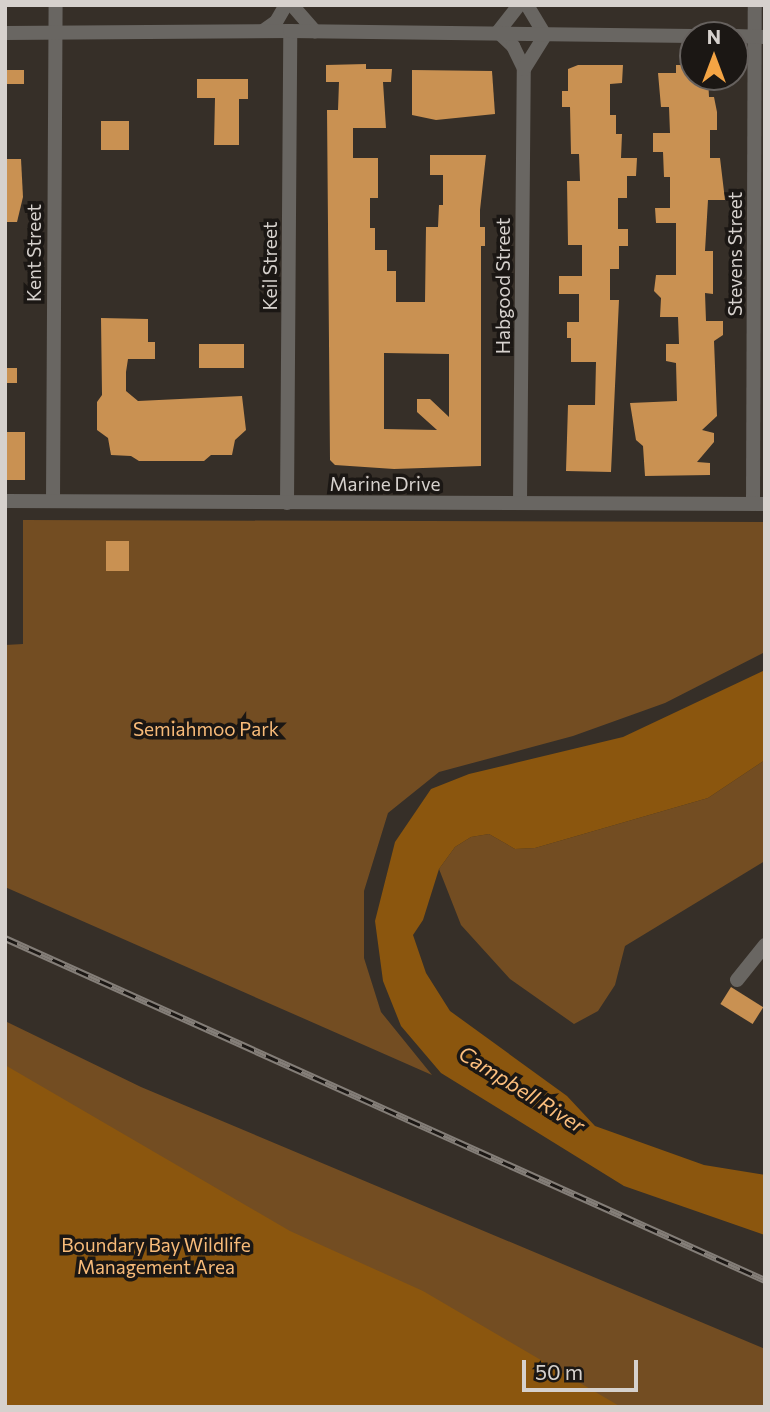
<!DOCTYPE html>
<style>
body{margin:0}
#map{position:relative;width:770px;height:1412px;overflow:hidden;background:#362f28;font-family:Commissioner,sans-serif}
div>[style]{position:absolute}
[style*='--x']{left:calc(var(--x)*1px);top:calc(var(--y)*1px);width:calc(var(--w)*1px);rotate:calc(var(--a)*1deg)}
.green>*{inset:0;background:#734d22}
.water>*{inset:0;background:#8b560e}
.building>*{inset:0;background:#c99152;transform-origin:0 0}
.minor>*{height:14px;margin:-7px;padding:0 7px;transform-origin:7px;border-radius:7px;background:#696662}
.tertiary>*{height:14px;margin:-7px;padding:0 7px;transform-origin:7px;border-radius:7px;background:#696662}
.rail>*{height:7px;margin-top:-3.5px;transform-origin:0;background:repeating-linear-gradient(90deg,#1b1714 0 13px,#847e78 0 26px);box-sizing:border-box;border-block:2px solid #847e78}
span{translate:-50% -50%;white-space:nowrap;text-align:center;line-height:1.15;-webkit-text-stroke:7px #1b1714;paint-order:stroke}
.street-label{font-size:19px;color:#d6d1cd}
.park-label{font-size:19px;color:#f8bb79}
.water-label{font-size:21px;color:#fbbe7d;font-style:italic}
.frame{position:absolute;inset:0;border:7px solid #d6d1cd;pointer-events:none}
.north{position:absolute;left:679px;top:21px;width:70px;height:70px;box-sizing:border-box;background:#1b1714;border:2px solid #66615e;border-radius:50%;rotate:0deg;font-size:19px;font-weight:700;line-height:28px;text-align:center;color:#d6d1cd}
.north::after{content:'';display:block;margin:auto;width:24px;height:32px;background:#f4a444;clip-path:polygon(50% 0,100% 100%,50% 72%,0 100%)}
.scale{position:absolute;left:522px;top:1360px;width:116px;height:32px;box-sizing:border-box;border:4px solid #d6d1cd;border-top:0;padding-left:9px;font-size:21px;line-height:24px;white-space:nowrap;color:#d6d1cd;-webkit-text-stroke:5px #1b1714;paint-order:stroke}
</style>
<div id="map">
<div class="green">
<i style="clip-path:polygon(23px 520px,765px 522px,765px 652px,665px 703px,573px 736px,439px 772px,388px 813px,364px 891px,364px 958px,381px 1012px,432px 1075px,5px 887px,5px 645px,23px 644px)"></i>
<i style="clip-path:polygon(765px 760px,765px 861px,625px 946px,615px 985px,598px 1011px,574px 1024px,510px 979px,461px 925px,439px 869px,455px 847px,471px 837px,489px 834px,515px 849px,535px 848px,708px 798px)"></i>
<i style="clip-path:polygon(5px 1021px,141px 1087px,765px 1349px,765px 1407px,5px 1407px)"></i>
</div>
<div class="water">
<i style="clip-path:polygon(765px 670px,765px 760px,708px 798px,535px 848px,515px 849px,489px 834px,471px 837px,455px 847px,439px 869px,423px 920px,413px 935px,426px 973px,450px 1011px,567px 1096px,595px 1126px,704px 1165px,765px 1175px,765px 1235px,624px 1186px,441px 1073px,401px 1026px,383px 981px,375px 921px,395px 842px,431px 789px,469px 774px,623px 737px)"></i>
<i style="clip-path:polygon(5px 1065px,290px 1231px,423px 1291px,621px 1407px,5px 1407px)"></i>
</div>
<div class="building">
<i style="clip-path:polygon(evenodd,366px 64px,366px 69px,392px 69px,391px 82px,383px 82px,386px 128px,353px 128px,353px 158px,378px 158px,378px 198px,370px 198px,370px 228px,375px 228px,375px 250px,387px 250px,387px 271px,396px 271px,396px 302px,425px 302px,426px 227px,438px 227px,439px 205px,443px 205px,443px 175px,430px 175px,430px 155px,486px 155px,480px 210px,480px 227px,485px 227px,485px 246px,481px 246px,481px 466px,394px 469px,335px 465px,330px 460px,327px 110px,338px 110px,339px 82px,326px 82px,326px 65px,366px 64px,384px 353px,449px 354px,449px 417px,430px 399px,417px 399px,417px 412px,437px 430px,384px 429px,384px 353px)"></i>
<i style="clip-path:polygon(578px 65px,623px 65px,622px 83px,610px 84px,610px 115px,616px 115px,616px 134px,622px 134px,621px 158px,637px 158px,636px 176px,627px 176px,627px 198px,618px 198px,618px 229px,628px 229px,628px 246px,619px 246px,619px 269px,610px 269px,610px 300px,619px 300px,611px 472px,566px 471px,568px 405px,595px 405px,596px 362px,571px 362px,571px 338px,567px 338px,567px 322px,579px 322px,579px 294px,559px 294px,559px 276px,582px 276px,582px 245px,568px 245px,567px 181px,580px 181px,579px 154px,571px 154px,570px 107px,562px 107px,562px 91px,568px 91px,568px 69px)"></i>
<i style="clip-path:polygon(676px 65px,693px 65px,693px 77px,708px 77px,709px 97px,714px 97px,717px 112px,717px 130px,710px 130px,710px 158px,720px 158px,725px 200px,708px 200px,705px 251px,713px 251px,713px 294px,705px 293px,706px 321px,723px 321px,723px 335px,714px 341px,717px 416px,702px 430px,714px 433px,714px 442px,697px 462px,710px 463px,710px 475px,645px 476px,643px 446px,636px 440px,630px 403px,677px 401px,676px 363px,666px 361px,666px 344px,679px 344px,678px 317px,660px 317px,661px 298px,654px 291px,656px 275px,676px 275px,676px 223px,656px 223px,655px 208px,670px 208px,670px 177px,664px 177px,663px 152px,653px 152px,653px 133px,670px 133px,669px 107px,661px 107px,658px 73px,676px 73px)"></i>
<i style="left:5px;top:70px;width:19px;height:14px"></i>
<i style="clip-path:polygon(412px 70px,492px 71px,495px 114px,436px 120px,412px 115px)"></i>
<i style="clip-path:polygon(197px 79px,248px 79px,248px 99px,239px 99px,239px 145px,214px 145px,215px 98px,197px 98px)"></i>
<i style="left:101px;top:121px;width:28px;height:29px"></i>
<i style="clip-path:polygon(5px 159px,21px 159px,23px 197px,17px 222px,5px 222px)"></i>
<i style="clip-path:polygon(101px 318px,148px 319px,148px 342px,155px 342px,155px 359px,128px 359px,126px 372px,126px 391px,138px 401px,242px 396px,246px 430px,235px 440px,232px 455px,211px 455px,204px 461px,139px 461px,131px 456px,111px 455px,108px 438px,97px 430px,97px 402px,102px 395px)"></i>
<i style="left:199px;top:344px;width:45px;height:24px"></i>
<i style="left:5px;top:368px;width:12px;height:15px"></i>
<i style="left:5px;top:432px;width:20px;height:48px"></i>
<i style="left:106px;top:541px;width:23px;height:30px"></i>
<i style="left:731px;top:987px;width:38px;height:20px;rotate:32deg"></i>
</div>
<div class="minor">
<i style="--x:292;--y:5;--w:35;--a:49"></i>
<i style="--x:519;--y:5;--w:34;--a:128"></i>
<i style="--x:498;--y:32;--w:21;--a:43"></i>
<i style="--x:513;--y:46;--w:25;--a:64"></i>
<i style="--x:263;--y:31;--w:16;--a:-35"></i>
<i style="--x:276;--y:22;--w:20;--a:-60"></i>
<i style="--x:53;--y:501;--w:496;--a:-89.7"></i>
<i style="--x:287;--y:503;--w:472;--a:-89.6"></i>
<i style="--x:520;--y:503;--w:434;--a:-89.5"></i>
<i style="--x:524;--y:69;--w:40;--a:-58"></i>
<i style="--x:545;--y:35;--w:35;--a:-121"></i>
<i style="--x:753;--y:504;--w:499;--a:-89.8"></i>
<i style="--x:737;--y:980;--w:45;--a:-51.3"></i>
</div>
<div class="tertiary">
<i style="--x:5;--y:33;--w:285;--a:-0.4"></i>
<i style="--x:290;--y:31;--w:403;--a:0.7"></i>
<i style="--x:735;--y:36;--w:30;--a:2"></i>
<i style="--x:5;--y:501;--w:760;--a:0.23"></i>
</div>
<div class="rail">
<i style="--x:5;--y:938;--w:833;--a:24.23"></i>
</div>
<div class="street-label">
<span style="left:34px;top:253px;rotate:-90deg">Kent Street</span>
<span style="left:735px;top:254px;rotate:-90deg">Stevens Street</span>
<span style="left:270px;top:266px;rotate:-90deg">Keil Street</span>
<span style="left:503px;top:286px;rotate:-90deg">Habgood Street</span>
<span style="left:385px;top:484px">Marine Drive</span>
</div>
<div class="park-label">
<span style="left:206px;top:729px">Semiahmoo Park</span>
<span style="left:156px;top:1256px">Boundary Bay Wildlife<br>Management Area</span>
</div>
<div class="water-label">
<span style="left:522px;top:1089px;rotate:32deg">Campbell River</span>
</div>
<div class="frame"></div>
<div class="north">N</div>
<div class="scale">50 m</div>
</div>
